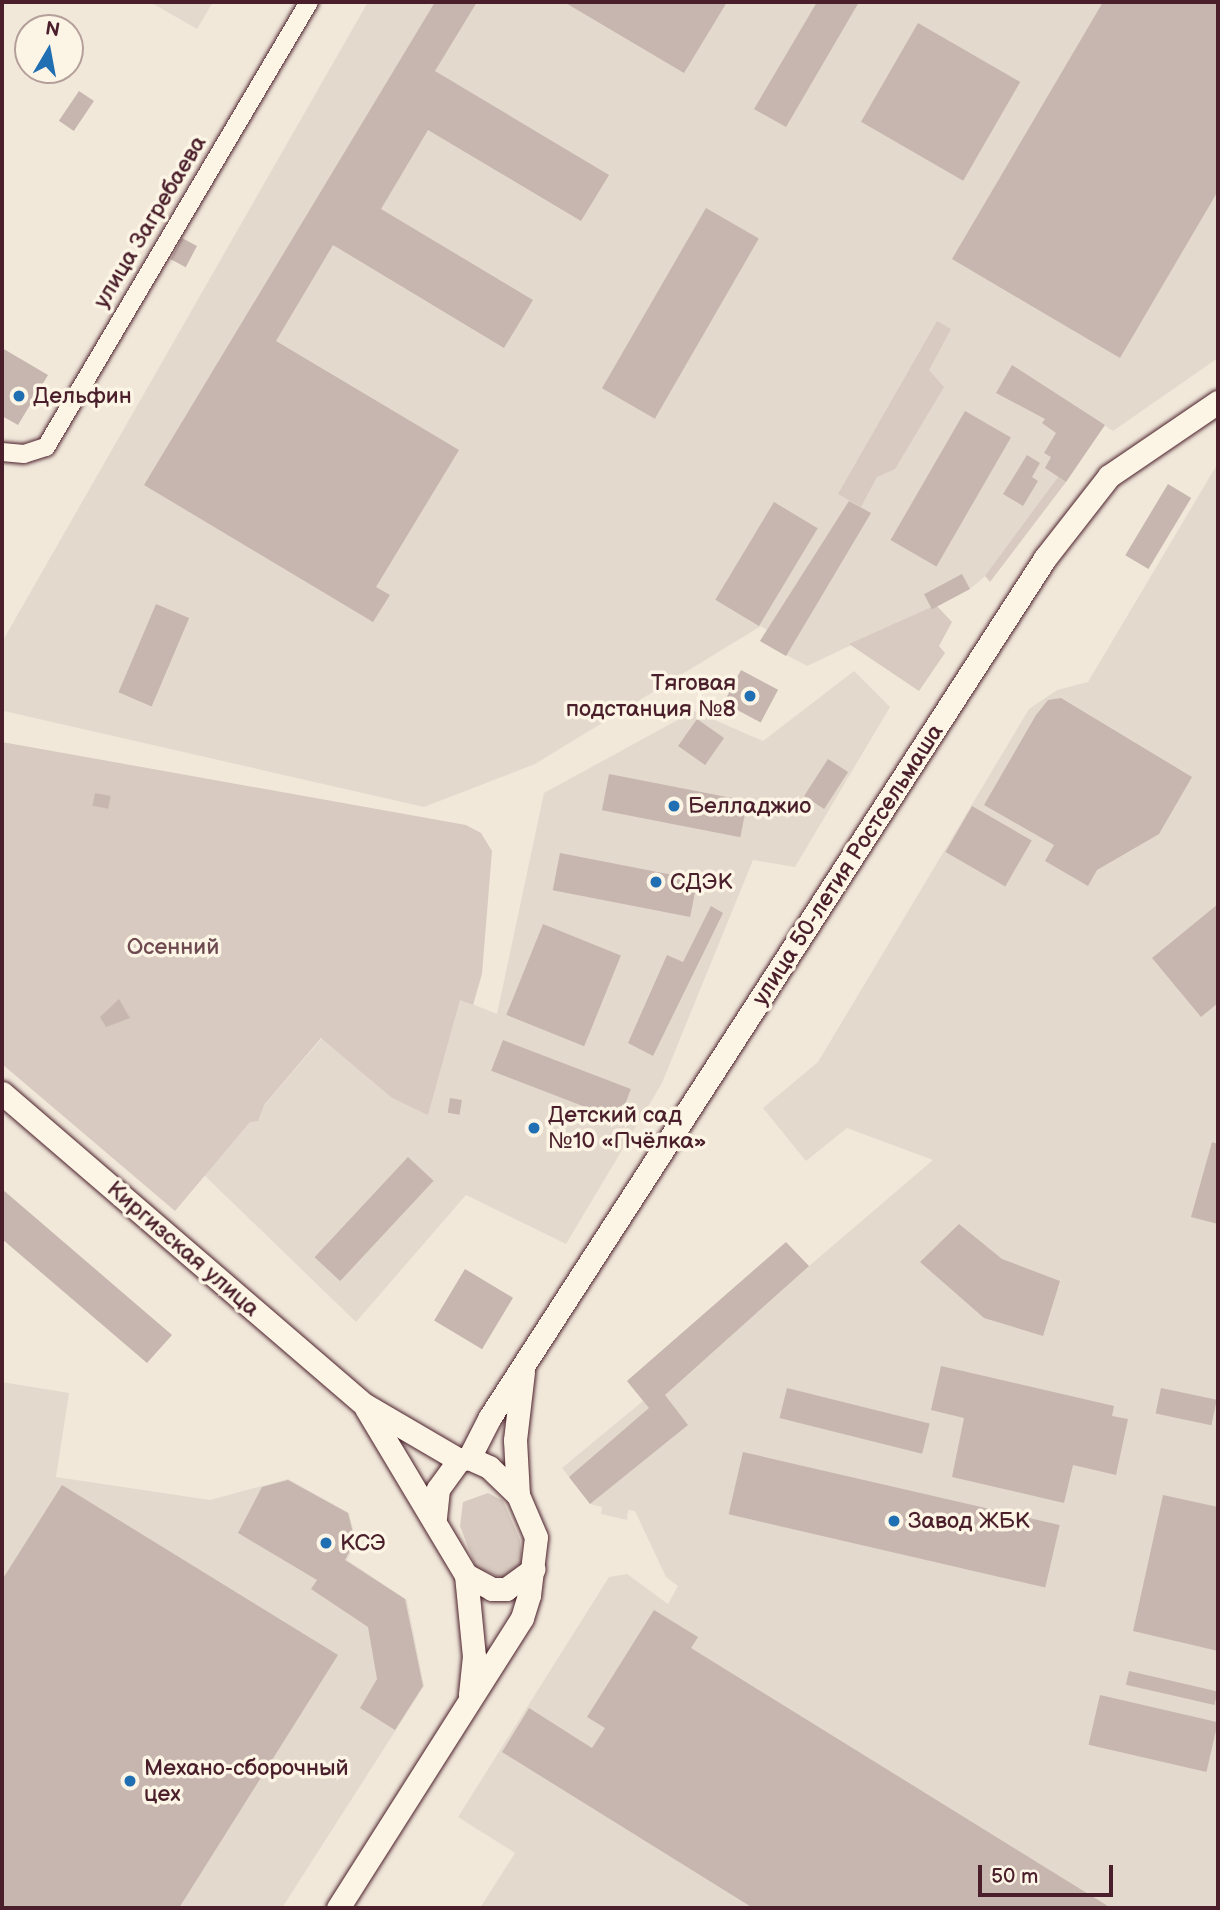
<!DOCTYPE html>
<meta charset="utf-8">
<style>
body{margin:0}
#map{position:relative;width:1220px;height:1910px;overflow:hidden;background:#f1e8da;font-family:"Balsamiq Sans",sans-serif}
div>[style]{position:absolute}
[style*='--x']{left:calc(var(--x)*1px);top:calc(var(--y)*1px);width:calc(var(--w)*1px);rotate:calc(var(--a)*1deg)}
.built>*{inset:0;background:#e4d9cd}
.green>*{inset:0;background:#d8cac0}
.building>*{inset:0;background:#c7b6af;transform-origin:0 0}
.roads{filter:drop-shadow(0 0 2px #4a1f2b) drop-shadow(0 0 2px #4a1f2b)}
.minor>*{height:18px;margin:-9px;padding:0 9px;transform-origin:9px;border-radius:9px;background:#fcf5e5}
.secondary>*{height:23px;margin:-11.5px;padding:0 11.5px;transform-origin:11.5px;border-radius:11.5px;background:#fcf5e5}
.dots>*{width:19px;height:19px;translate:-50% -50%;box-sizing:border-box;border:4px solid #fcf5e5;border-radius:50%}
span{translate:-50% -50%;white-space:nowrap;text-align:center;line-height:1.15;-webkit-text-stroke:7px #fcf5e5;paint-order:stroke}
.street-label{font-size:23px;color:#4a1f2b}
.poi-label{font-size:23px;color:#4a1f2b}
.left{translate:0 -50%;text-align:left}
.right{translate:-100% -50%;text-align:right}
.park-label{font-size:23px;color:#6e4a50}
.frame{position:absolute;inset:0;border:4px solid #4a1f2b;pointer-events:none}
.north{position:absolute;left:14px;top:14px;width:70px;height:70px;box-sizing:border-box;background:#fcf5e5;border:2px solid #b59f9b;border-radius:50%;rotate:10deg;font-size:19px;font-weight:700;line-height:28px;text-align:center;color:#4a1f2b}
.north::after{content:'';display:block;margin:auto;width:24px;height:32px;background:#1f6fb2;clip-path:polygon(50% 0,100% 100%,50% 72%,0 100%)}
.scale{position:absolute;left:978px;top:1865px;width:135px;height:32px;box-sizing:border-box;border:4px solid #4a1f2b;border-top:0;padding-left:9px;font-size:21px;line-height:24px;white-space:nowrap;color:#4a1f2b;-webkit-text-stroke:5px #fcf5e5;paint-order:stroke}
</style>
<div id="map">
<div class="built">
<i style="clip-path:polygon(150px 2px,213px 2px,197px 29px)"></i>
<i style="clip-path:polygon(368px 2px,1218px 2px,1218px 358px,1113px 431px,1104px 425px,1066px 482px,1058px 477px,996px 567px,970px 589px,807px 666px,760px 641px,767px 630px,761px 626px,535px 764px,424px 807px,4px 711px,2px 642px)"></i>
<i style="clip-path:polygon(1218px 463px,1218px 1908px,480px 1908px,515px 1853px,458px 1817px,609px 1577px,627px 1574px,668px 1604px,678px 1586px,666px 1577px,635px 1511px,628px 1510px,627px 1520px,601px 1514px,602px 1507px,590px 1504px,562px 1468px,643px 1401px,627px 1381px,685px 1331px,809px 1266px,933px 1160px,847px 1128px,806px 1161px,763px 1108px,818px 1062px,1029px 709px,1057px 690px,1088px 682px)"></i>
<i style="clip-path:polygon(854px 671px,890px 707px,795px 867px,753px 860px,662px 1083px,566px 1244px,466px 1195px,356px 1322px,204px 1175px,322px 1038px,392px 1098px,428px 1114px,460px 999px,497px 1014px,544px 793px,694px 711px,763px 741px)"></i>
<i style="clip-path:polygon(2px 1382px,69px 1393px,56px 1477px,210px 1500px,288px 1479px,349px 1513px,356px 1541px,347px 1560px,407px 1600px,424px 1686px,282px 1908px,2px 1908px)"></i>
</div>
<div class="green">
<i style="clip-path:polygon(937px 321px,951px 329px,929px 370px,944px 387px,895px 469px,877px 477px,861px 507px,838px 494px)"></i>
<i style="clip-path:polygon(1058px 477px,1066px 482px,990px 582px,985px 576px)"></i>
<i style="clip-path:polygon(936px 605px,952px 622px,939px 646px,945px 653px,919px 691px,849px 644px)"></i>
<i style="clip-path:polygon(2px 742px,466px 825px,481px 833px,492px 851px,482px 974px,473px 1005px,460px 1000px,428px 1115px,392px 1098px,321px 1038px,264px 1105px,258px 1121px,250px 1122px,175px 1211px,2px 1064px)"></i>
<i style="clip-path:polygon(488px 1493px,503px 1501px,520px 1540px,522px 1566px,505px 1579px,476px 1568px,460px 1526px,463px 1502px)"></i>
</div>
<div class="building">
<i style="clip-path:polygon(435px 2px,477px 2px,435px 71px,609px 175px,581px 221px,428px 130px,381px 209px,533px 300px,504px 348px,333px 245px,276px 341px,459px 450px,376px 587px,390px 595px,373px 622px,144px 485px)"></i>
<i style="clip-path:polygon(564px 2px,727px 2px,684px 73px)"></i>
<i style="clip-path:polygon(817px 2px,859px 2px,786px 127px,754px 109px)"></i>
<i style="clip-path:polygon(1103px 2px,1218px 2px,1218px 191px,1120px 358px,952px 259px)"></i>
<i style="left:918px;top:23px;width:118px;height:114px;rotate:30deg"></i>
<i style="left:79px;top:91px;width:18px;height:36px;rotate:34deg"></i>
<i style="left:706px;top:208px;width:61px;height:208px;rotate:30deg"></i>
<i style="left:182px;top:238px;width:17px;height:24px;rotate:28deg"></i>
<i style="clip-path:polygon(2px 348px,48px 375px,18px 425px,2px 416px)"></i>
<i style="clip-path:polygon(1012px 365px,1105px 425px,1066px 482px,1045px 468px,1051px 457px,1044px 453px,1056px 433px,1042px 423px,1045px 419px,996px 393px)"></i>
<i style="left:965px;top:411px;width:53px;height:149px;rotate:30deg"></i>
<i style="clip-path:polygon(1027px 455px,1040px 463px,1032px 477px,1038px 481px,1023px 506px,1003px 494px)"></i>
<i style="left:1168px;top:484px;width:27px;height:83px;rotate:31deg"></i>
<i style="clip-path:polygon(849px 501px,871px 513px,786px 656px,760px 641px)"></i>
<i style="left:774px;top:502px;width:51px;height:114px;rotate:31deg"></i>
<i style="left:962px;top:574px;width:17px;height:43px;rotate:62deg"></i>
<i style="left:156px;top:604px;width:36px;height:96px;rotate:23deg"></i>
<i style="left:741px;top:670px;width:42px;height:37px;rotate:28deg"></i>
<i style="clip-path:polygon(1061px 698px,1192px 777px,1159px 834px,1097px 870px,1088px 886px,1045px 861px,1054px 845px,984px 805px,1036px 715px,1048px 700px)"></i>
<i style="left:697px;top:719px;width:33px;height:33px;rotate:35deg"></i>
<i style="left:828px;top:759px;width:24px;height:44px;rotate:33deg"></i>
<i style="left:609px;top:774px;width:141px;height:37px;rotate:11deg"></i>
<i style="left:95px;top:793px;width:16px;height:13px;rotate:11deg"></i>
<i style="left:972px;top:806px;width:69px;height:53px;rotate:30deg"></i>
<i style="left:560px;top:853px;width:140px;height:38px;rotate:11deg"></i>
<i style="clip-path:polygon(1218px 904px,1218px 1003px,1201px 1017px,1152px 958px)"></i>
<i style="clip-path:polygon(711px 906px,723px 913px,653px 1056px,628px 1043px,667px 955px,683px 962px)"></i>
<i style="left:543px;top:924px;width:84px;height:98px;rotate:22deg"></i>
<i style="clip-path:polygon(119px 999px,130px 1018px,106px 1027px,100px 1017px)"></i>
<i style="left:503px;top:1040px;width:137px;height:33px;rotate:21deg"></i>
<i style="left:450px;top:1098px;width:12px;height:15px;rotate:9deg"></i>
<i style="clip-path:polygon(1212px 1142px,1218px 1144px,1218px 1224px,1191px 1217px)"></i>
<i style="left:408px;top:1157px;width:35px;height:137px;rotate:43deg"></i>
<i style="clip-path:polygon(2px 1189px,172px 1335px,147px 1363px,2px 1239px)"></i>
<i style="clip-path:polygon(959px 1224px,1002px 1259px,1060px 1281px,1043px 1336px,984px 1318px,920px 1262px)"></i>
<i style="clip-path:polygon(786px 1242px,809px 1266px,665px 1395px,688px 1425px,590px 1504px,569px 1477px,649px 1408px,627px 1381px)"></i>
<i style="left:465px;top:1269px;width:56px;height:60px;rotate:31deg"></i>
<i style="clip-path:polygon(941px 1366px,1114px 1406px,1112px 1416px,1128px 1419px,1116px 1475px,1073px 1465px,1064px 1503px,952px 1477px,964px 1418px,931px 1410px)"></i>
<i style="left:787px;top:1388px;width:147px;height:31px;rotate:14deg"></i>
<i style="left:1161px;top:1388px;width:57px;height:26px;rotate:12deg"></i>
<i style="left:743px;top:1452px;width:325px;height:64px;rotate:13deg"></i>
<i style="clip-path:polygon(288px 1480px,348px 1513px,355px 1541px,345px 1560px,405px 1599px,423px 1686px,395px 1730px,360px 1708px,377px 1679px,368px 1627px,311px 1589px,317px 1580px,238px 1533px,262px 1487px)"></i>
<i style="clip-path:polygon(62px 1485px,338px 1655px,179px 1908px,2px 1908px,2px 1580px)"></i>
<i style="clip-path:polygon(1163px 1495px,1218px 1507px,1218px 1651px,1133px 1631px)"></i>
<i style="clip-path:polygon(654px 1610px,698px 1637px,691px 1648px,1111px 1908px,753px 1908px,502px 1752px,529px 1708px,592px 1748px,605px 1728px,587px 1717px)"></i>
<i style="left:1129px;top:1671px;width:91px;height:14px;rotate:13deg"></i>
<i style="left:1100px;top:1695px;width:121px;height:51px;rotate:13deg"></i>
</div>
<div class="roads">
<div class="minor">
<i style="--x:2;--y:452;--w:22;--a:5"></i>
<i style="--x:24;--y:454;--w:23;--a:-18"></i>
<i style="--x:46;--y:447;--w:517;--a:-59.42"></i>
</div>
<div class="secondary">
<i style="--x:2;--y:1093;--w:479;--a:40.7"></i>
<i style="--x:365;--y:1405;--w:109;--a:30.3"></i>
<i style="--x:366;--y:1408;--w:195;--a:59.1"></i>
<i style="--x:466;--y:1575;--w:30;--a:28"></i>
<i style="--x:492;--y:1589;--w:14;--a:0"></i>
<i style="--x:506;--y:1589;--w:34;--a:-36"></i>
<i style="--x:469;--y:1458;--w:46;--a:-62.9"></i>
<i style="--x:490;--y:1417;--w:1023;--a:-57.13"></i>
<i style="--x:1045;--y:558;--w:104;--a:-52"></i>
<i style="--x:1109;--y:476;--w:132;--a:-34.2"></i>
<i style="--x:518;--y:1495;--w:55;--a:-93.1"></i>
<i style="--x:515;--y:1440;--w:68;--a:-83.3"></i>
<i style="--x:466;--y:1575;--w:81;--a:84.4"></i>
<i style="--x:474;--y:1656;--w:39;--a:96"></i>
<i style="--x:338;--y:1908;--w:343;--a:-57.6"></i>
<i style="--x:522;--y:1618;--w:24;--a:-73"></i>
<i style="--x:529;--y:1595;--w:58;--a:-83.1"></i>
<i style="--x:536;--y:1537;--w:46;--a:-113.2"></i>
<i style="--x:518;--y:1495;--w:40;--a:-136"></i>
<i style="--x:489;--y:1467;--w:22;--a:-156"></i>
<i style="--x:469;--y:1458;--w:10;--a:169"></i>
<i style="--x:459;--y:1460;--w:36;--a:126"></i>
<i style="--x:438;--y:1489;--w:30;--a:96"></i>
</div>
</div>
<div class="dots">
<i style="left:19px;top:396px;background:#1f6fb2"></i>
<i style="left:750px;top:696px;background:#1f6fb2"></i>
<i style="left:674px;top:806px;background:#1f6fb2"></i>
<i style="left:656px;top:882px;background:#1f6fb2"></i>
<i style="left:534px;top:1128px;background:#1f6fb2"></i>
<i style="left:894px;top:1521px;background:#1f6fb2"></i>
<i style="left:326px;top:1543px;background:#1f6fb2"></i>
<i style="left:130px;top:1781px;background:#1f6fb2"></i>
</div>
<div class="street-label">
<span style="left:150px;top:222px;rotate:-59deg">улица Загребаева</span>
<span style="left:848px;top:865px;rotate:-57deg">улица 50-летия Ростсельмаша</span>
<span style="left:183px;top:1249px;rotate:41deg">Киргизская улица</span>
</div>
<div class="poi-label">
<span class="left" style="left:33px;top:396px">Дельфин</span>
<span class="right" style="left:736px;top:696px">Тяговая<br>подстанция №8</span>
<span class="left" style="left:688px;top:806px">Белладжио</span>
<span class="left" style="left:670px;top:882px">СДЭК</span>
<span class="left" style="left:548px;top:1128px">Детский сад<br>№10 «Пчёлка»</span>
<span class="left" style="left:908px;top:1521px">Завод ЖБК</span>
<span class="left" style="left:340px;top:1543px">КСЭ</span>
<span class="left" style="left:144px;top:1781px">Механо-сборочный<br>цех</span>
</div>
<div class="park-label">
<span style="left:173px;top:947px">Осенний</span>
</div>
<div class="frame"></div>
<div class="north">N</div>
<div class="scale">50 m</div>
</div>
